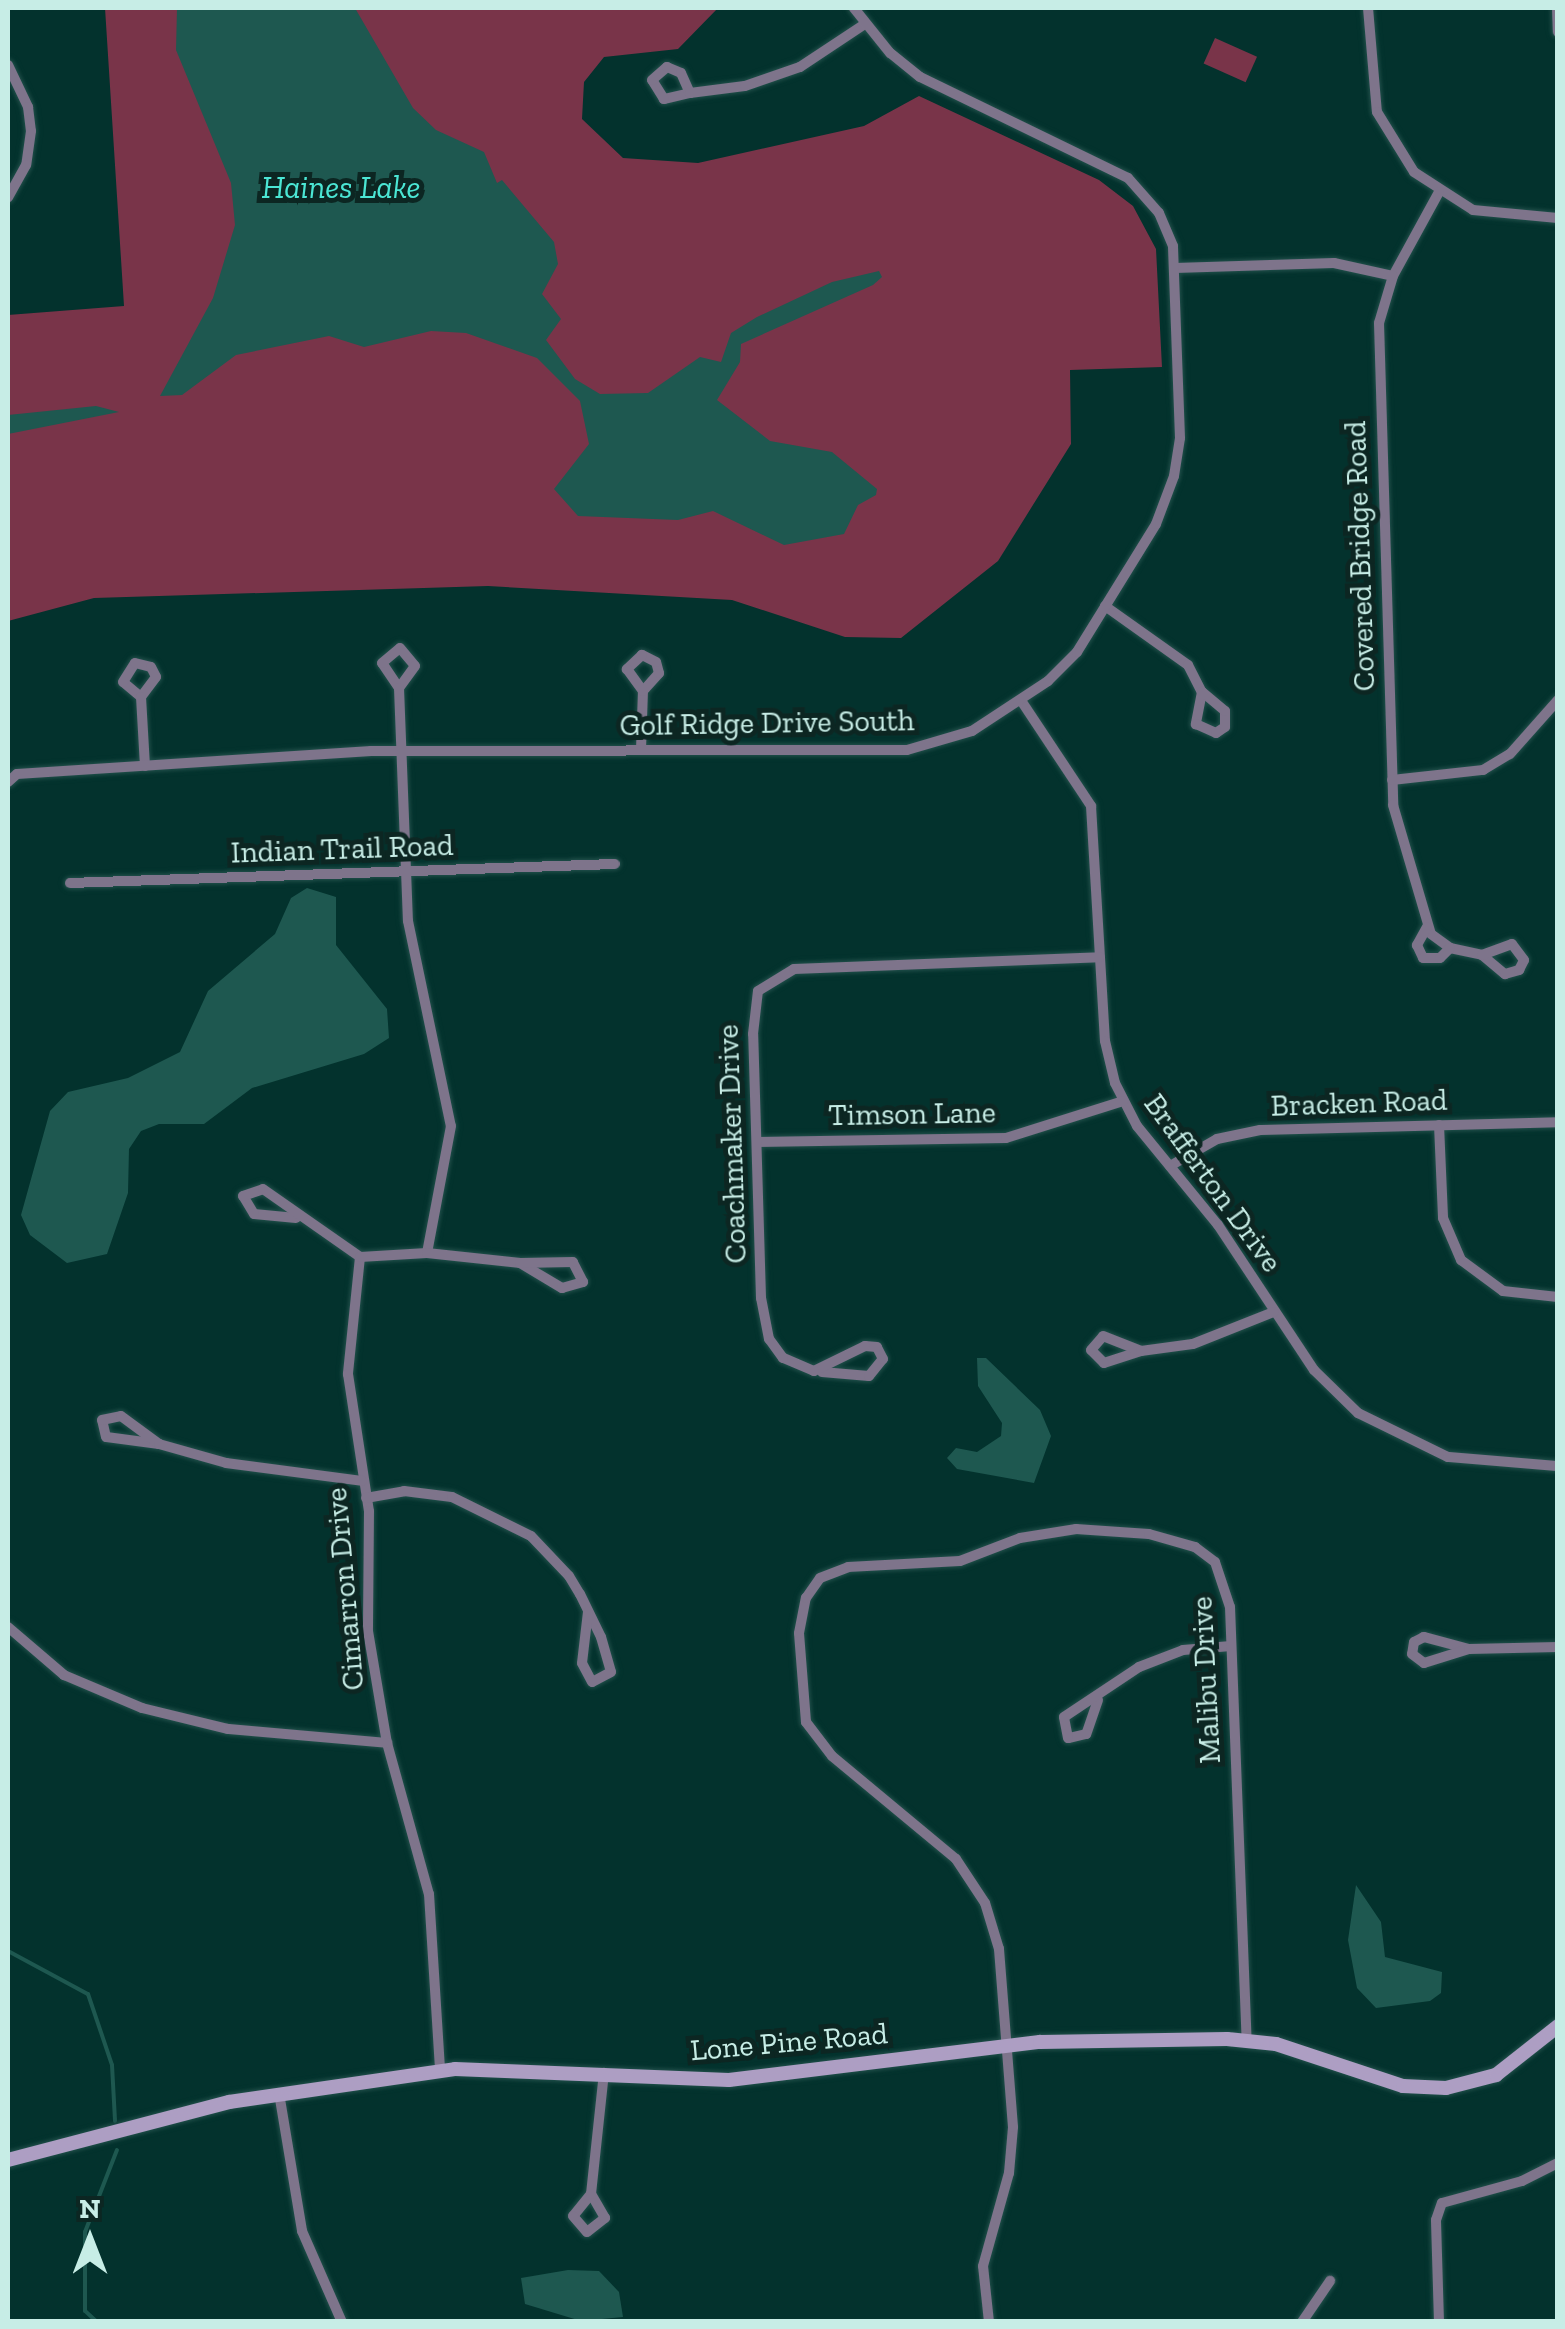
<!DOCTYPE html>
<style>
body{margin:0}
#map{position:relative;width:1565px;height:2329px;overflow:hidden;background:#03322d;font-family:"Zilla Slab",serif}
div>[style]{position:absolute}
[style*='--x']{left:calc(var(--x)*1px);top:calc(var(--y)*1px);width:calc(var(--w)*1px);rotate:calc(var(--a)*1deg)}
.green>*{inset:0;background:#793449;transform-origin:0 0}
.water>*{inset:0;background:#1e5850}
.stream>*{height:4px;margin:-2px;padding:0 2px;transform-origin:2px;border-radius:2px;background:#1e5850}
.roads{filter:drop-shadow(0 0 2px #22504b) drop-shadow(0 0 2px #22504b)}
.street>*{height:10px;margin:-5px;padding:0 5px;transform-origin:5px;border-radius:5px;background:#7e748b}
.secondary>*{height:14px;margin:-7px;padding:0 7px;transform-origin:7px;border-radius:7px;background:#ad9ec3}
span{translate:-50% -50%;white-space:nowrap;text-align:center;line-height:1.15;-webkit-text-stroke:10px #0c2622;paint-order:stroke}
.street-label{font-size:30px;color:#c7ede6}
.water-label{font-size:32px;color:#4be6d4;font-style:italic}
.frame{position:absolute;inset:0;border:10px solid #c7ede6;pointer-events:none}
.north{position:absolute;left:40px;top:2189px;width:100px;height:100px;-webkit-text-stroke:8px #0c2622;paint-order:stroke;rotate:0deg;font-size:28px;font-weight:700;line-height:40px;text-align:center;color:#c7ede6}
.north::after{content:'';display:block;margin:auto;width:35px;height:45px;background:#c7ede6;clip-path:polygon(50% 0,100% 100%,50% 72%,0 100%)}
</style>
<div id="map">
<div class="green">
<i style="clip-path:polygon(105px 8px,718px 8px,678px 49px,604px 57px,584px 82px,582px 119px,623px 158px,698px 163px,864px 126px,919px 96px,1099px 180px,1133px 206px,1156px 249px,1162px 367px,1070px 370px,1071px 444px,998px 561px,901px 638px,845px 637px,732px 600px,488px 586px,94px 598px,8px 621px,8px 315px,124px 306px)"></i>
<i style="left:1215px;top:38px;width:46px;height:28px;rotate:24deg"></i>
</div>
<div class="water">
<i style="clip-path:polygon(177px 8px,355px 8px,413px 108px,436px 130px,484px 152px,497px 183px,502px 180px,554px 242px,558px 264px,542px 294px,561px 319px,546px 340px,575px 379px,600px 394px,648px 393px,700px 357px,721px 362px,731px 333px,757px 317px,832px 282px,879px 271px,882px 277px,873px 285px,741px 344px,740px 362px,717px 400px,770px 441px,832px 452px,877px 489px,876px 495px,858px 505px,844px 534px,784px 545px,713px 511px,678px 520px,578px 516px,554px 489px,589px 444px,580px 401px,537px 358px,466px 333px,431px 331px,364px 347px,329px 336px,236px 355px,182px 395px,160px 396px,213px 298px,235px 225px,231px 183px,176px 50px)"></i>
<i style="clip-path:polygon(96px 406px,119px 412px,8px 434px,8px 415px)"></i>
<i style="clip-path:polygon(307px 888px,336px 897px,336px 945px,387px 1009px,389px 1038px,364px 1054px,252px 1088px,204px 1124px,159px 1124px,141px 1131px,129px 1149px,128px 1193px,107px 1254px,67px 1263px,30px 1235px,21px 1215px,50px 1111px,68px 1092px,128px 1078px,180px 1052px,208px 991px,275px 934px,291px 898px)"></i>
<i style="clip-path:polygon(977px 1358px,986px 1358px,1040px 1410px,1051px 1436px,1034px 1483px,957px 1469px,947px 1458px,956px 1448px,977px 1452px,1001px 1436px,1002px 1423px,978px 1386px)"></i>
<i style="clip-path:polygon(1356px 1885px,1381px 1922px,1385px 1957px,1442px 1972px,1441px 1993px,1430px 2001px,1376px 2008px,1357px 1988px,1348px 1940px)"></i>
<i style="clip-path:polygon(568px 2270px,599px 2271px,619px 2292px,623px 2317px,581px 2321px,525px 2304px,521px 2278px)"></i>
</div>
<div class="stream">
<i style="--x:8;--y:1951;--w:91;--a:28.3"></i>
<i style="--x:88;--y:1994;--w:75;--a:71.3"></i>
<i style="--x:112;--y:2065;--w:56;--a:86.9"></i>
<i style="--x:97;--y:2322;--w:16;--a:-137"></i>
<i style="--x:85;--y:2311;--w:79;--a:-90"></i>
<i style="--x:85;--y:2232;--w:88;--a:-68.7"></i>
</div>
<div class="roads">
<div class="street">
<i style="--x:1368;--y:8;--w:104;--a:85.1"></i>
<i style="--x:1377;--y:112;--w:70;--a:58.3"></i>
<i style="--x:1414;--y:172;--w:70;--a:32.8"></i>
<i style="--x:1473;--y:210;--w:85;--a:5.4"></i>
<i style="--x:1557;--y:8;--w:24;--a:88"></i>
<i style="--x:8;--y:65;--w:47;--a:64.5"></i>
<i style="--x:28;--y:107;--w:24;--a:83"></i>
<i style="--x:31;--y:131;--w:34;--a:98"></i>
<i style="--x:26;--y:165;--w:37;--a:119"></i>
<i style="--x:690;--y:93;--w:27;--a:167"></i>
<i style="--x:664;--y:99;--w:22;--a:-122"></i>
<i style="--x:652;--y:80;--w:20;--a:-41"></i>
<i style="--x:667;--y:67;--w:15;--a:23"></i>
<i style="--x:681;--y:73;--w:22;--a:66"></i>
<i style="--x:690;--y:93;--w:55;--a:-7.3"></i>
<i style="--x:745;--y:86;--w:58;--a:-19.1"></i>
<i style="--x:800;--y:67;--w:78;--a:-33.5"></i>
<i style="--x:1439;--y:192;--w:96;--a:118.7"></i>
<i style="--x:1393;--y:276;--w:49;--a:106.6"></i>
<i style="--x:1379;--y:323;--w:482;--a:88.3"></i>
<i style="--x:1393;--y:805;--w:134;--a:73.6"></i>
<i style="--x:1431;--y:934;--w:24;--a:36"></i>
<i style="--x:1450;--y:948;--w:33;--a:12"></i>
<i style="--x:1482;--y:955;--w:30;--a:40"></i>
<i style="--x:1505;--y:974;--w:15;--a:-16"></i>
<i style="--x:1519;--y:970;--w:11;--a:-63"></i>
<i style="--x:1524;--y:960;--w:20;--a:-127"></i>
<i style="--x:1512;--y:944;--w:32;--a:160"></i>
<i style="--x:1175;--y:268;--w:159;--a:-1.8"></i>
<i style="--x:1334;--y:263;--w:60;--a:12.4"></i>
<i style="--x:1105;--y:606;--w:102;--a:35.4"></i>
<i style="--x:1188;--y:665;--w:30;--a:63"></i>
<i style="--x:1202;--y:692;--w:33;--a:101"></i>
<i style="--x:1196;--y:724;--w:22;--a:24"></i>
<i style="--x:1216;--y:733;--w:11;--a:-34"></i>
<i style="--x:1225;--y:727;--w:16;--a:-90"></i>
<i style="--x:1225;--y:711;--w:30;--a:-140"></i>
<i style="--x:399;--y:688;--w:30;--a:-124"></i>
<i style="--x:382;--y:663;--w:23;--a:-40"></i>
<i style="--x:400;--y:648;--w:23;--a:50"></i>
<i style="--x:415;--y:666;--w:27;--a:126"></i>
<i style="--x:399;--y:688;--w:233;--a:87.8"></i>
<i style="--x:408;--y:921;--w:209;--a:78.2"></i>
<i style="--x:451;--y:1126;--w:129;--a:100.7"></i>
<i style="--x:141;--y:697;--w:23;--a:-140"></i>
<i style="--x:123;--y:682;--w:22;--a:-58"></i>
<i style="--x:135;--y:663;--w:16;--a:14"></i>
<i style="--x:151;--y:667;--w:11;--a:63"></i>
<i style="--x:156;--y:677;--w:25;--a:127"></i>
<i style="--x:141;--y:697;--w:69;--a:86.7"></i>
<i style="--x:1022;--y:702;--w:125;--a:56.4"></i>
<i style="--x:1091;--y:806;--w:235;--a:86.6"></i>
<i style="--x:1105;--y:1041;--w:43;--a:76.6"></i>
<i style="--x:1115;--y:1083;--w:48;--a:62.9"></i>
<i style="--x:1137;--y:1126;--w:128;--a:50.7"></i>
<i style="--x:1218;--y:1225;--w:174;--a:56.5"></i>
<i style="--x:1314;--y:1370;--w:62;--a:44.3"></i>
<i style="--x:1358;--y:1413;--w:100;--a:26.1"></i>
<i style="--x:1448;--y:1457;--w:110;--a:4.7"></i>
<i style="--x:641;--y:750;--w:59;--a:-88.1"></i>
<i style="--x:643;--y:691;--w:24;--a:-48"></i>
<i style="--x:659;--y:673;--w:11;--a:-105"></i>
<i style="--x:656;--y:662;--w:16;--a:-153"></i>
<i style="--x:642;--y:655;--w:21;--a:137"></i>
<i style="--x:627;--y:669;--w:27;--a:54"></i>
<i style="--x:1392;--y:780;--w:92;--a:-6.3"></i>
<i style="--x:1483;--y:770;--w:31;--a:-31"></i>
<i style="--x:1510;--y:754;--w:72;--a:-48.4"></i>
<i style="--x:8;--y:782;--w:12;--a:-42"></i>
<i style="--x:17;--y:774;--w:355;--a:-3.7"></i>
<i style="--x:371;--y:751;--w:536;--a:-0.11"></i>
<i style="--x:907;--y:750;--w:68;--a:-16.3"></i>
<i style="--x:972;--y:731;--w:91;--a:-33.3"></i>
<i style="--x:1048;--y:681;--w:41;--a:-45"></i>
<i style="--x:1077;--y:652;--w:150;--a:-58.3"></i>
<i style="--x:1156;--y:524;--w:51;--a:-69.4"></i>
<i style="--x:1174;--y:476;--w:38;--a:-81"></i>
<i style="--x:1180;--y:438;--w:192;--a:-92.1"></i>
<i style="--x:1173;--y:246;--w:36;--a:-113"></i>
<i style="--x:1159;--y:213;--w:47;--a:-131.5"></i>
<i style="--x:1128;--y:178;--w:231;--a:-154.1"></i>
<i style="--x:920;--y:77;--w:38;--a:-141"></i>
<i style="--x:890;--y:53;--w:58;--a:-128.7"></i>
<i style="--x:70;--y:883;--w:545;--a:-2"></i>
<i style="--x:1427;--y:927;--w:21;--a:119"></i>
<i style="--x:1417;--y:945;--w:14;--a:65"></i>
<i style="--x:1423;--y:958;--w:17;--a:0"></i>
<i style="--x:1440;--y:958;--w:14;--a:-45"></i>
<i style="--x:1439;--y:1125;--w:93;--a:87.5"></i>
<i style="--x:1443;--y:1218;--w:46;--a:66.8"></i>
<i style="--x:1461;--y:1260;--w:52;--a:36.4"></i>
<i style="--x:1503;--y:1291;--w:55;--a:6.2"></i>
<i style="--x:757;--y:1142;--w:249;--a:-0.9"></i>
<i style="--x:1006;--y:1138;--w:123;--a:-17.5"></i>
<i style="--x:1170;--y:1166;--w:54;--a:-29.9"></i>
<i style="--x:1217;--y:1139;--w:44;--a:-11.8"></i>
<i style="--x:1260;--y:1130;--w:298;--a:-1.5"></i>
<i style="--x:296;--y:1218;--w:42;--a:-174.6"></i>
<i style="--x:254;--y:1214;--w:21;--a:-121"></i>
<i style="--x:243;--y:1196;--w:21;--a:-19"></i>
<i style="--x:263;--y:1189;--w:118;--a:35"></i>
<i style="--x:360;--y:1257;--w:118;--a:95.9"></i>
<i style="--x:348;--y:1374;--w:139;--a:81.3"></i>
<i style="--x:369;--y:1511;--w:120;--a:90.5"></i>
<i style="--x:368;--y:1631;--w:114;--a:80.4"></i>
<i style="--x:387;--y:1743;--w:157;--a:74.5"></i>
<i style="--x:429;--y:1894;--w:177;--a:86.4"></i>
<i style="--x:360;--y:1257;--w:67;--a:-3.4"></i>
<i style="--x:427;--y:1253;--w:94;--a:6.1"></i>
<i style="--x:520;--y:1263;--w:49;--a:30.8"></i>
<i style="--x:562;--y:1288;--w:22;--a:-16"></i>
<i style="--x:583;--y:1282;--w:22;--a:-117"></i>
<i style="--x:573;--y:1262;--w:53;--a:178.9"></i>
<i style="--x:1141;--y:1351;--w:39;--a:162"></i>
<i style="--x:1104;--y:1363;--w:18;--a:-135"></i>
<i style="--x:1091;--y:1350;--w:18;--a:-49"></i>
<i style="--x:1103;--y:1336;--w:41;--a:21.5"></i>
<i style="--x:1141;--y:1351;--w:52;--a:-7.7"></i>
<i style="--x:1193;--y:1344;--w:87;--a:-21.6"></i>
<i style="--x:822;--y:1372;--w:47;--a:4.9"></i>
<i style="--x:869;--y:1376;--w:22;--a:-51"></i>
<i style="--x:883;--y:1359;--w:13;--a:-117"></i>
<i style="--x:877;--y:1347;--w:12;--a:-175"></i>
<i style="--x:865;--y:1346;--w:57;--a:153.9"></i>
<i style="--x:814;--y:1371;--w:34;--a:-157"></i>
<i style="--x:783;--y:1358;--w:24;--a:-126"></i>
<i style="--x:769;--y:1339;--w:42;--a:-101"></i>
<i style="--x:761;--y:1298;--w:264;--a:-91.7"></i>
<i style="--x:753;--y:1034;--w:43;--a:-83.4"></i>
<i style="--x:758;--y:991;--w:42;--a:-31.4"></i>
<i style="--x:794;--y:969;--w:306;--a:-2.2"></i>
<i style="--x:159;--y:1444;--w:53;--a:-172.5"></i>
<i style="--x:106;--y:1437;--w:17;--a:-103"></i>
<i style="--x:102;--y:1420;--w:19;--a:-12"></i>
<i style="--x:121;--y:1416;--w:47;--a:36.4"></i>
<i style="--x:159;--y:1444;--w:70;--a:15.8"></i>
<i style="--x:226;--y:1463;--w:137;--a:7.5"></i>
<i style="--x:366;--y:1498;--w:39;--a:-10"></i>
<i style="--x:404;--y:1491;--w:48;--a:7.1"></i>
<i style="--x:452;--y:1497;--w:88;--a:26.3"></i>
<i style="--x:531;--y:1536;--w:55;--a:46.5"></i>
<i style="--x:569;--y:1576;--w:21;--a:59"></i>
<i style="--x:580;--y:1594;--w:48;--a:64"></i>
<i style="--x:601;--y:1637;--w:36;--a:74"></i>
<i style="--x:611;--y:1672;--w:21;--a:152"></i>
<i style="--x:592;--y:1682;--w:21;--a:-118"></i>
<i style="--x:582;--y:1663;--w:51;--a:-83.3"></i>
<i style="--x:8;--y:1627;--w:74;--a:40.6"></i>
<i style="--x:64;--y:1675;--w:85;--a:22.9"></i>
<i style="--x:142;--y:1708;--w:89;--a:13.7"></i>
<i style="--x:228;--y:1729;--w:160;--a:5"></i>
<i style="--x:1469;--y:1649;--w:47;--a:-165.1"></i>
<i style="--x:1424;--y:1637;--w:11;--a:153"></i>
<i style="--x:1414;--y:1642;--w:12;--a:99"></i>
<i style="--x:1412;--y:1654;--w:15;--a:37"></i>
<i style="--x:1424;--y:1663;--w:47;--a:-17.3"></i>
<i style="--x:1469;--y:1649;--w:89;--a:-1.3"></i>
<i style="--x:1098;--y:1700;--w:36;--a:109"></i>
<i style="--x:1086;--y:1734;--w:18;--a:167"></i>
<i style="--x:1068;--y:1738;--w:21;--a:-101"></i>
<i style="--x:1064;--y:1717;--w:90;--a:-33.7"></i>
<i style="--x:1139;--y:1667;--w:47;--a:-21.1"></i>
<i style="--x:1183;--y:1650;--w:48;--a:-4.8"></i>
<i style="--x:279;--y:2093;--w:140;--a:80.5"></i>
<i style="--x:302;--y:2231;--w:99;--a:66.3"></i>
<i style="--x:591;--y:2194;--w:28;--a:129"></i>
<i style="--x:573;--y:2216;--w:21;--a:49"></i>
<i style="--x:587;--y:2232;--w:23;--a:-38"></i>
<i style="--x:605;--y:2218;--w:28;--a:-120"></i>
<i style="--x:591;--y:2194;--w:122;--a:-83.9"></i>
<i style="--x:989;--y:2322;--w:56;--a:-96.1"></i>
<i style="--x:983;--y:2266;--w:97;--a:-74.4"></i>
<i style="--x:1009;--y:2173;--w:46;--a:-85"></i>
<i style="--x:1013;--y:2127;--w:179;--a:-94.5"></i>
<i style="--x:999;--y:1949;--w:48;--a:-106.9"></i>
<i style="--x:985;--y:1903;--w:53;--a:-123.4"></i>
<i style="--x:956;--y:1859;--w:161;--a:-140.3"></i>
<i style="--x:832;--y:1756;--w:43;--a:-127.4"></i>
<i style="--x:806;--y:1722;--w:89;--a:-94.5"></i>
<i style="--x:799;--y:1633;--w:36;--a:-79"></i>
<i style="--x:806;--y:1598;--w:24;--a:-55"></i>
<i style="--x:820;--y:1578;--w:30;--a:-21"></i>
<i style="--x:848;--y:1567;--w:112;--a:-3.1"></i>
<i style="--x:960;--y:1561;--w:64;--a:-21"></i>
<i style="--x:1020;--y:1538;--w:57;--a:-9.1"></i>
<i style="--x:1076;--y:1529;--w:73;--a:3.9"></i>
<i style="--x:1149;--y:1534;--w:48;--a:15.8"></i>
<i style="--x:1195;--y:1547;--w:25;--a:37"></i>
<i style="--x:1215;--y:1562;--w:47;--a:71.6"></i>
<i style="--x:1230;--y:1607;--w:433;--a:87.8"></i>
<i style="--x:1302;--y:2322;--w:50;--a:-55.7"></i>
<i style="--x:1439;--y:2322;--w:102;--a:-91.7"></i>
<i style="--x:1436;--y:2220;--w:18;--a:-71"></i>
<i style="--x:1442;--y:2203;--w:83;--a:-15.4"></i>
<i style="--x:1522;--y:2181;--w:40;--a:-26.6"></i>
</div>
<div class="secondary">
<i style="--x:8;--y:2160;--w:228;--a:-14.7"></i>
<i style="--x:229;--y:2102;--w:228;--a:-8.3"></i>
<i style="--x:455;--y:2069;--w:274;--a:2.3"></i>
<i style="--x:729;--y:2080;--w:313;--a:-7"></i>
<i style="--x:1040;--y:2042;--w:187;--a:-0.9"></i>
<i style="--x:1227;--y:2039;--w:49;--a:5.8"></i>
<i style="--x:1276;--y:2044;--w:134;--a:18.3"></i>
<i style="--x:1403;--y:2086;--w:43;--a:2.7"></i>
<i style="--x:1446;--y:2088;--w:52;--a:-14.6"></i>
<i style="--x:1496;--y:2075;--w:79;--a:-38.3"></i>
</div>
</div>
<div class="street-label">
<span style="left:1360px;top:556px;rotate:-92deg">Covered Bridge Road</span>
<span style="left:767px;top:723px;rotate:-1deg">Golf Ridge Drive South</span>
<span style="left:342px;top:849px;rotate:-2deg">Indian Trail Road</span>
<span style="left:1359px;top:1103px;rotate:-2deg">Bracken Road</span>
<span style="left:912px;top:1114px;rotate:-1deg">Timson Lane</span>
<span style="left:732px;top:1144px;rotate:-92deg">Coachmaker Drive</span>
<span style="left:1213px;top:1183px;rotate:54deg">Brafferton Drive</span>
<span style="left:345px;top:1589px;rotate:-95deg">Cimarron Drive</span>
<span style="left:1206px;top:1680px;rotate:-93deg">Malibu Drive</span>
<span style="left:789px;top:2042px;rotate:-5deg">Lone Pine Road</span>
</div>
<div class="water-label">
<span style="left:341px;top:187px">Haines Lake</span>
</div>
<div class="frame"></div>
<div class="north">N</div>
</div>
